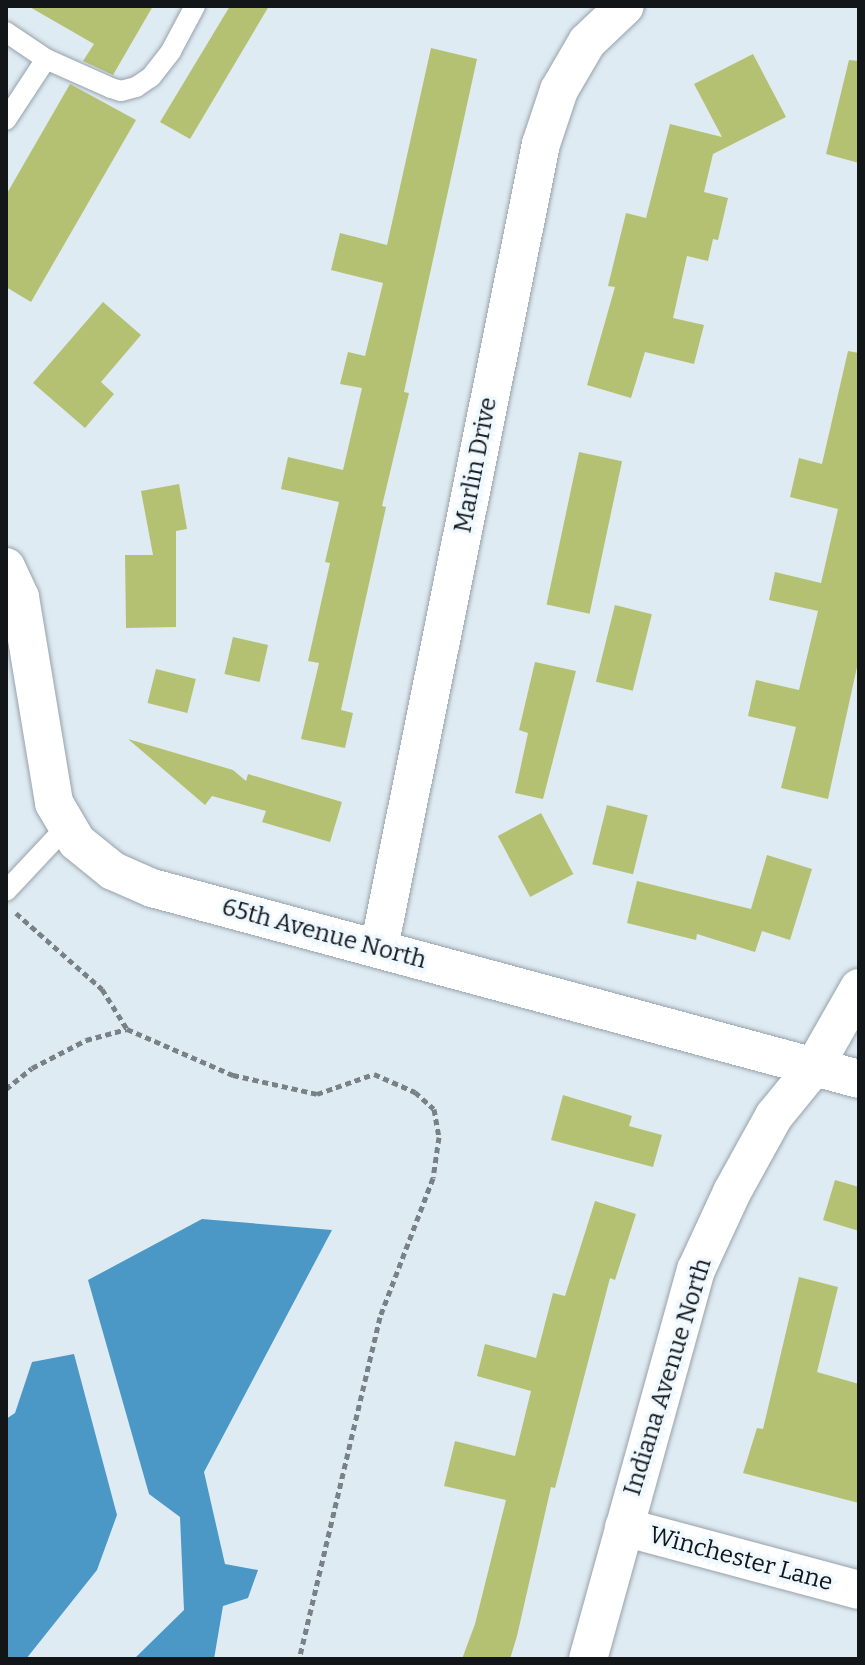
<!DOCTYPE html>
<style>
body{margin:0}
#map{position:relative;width:865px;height:1665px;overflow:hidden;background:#dfebf3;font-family:Bitter,serif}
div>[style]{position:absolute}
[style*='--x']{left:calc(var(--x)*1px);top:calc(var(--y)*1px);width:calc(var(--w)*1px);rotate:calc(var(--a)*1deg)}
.water>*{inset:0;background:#4b98c7}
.building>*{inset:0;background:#b4c172;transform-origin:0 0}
.path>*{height:5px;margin-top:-2.5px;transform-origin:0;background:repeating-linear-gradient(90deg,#798186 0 6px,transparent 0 10px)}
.roads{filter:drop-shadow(0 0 2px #97a2aa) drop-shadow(0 0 2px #97a2aa)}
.lane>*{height:20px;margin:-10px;padding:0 10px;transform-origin:10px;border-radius:10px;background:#fff}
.street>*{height:38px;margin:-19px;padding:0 19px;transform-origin:19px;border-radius:19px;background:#fff}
span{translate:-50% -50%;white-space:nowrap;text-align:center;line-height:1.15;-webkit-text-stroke:6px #eef8ff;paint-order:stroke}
.street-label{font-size:24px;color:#121618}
.frame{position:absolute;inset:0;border:8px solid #121618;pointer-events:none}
</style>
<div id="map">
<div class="water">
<i style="clip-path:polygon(202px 1219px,332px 1230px,204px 1472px,225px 1564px,258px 1570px,248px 1598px,223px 1606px,214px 1659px,134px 1659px,184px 1610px,180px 1517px,149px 1494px,88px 1280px)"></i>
<i style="clip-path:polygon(74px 1354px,117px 1515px,97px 1570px,26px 1659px,6px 1659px,6px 1419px,15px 1413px,32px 1362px)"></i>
</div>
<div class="building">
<i style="clip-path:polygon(28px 6px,153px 6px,113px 75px,83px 61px,94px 44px)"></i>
<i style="clip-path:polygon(230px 6px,269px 6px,190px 139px,160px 122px)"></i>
<i style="clip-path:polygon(431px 48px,477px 59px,404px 392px,409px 393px,382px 506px,386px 507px,341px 710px,353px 713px,345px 748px,301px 739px,319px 663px,308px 661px,330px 563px,325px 562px,339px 502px,281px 489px,288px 457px,343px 470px,362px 388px,340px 384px,348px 352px,365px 356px,383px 283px,331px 270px,340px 233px,387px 245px)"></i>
<i style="clip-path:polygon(753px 54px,786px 117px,713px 154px,704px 192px,728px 198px,718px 240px,713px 239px,708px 261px,687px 256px,673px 318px,704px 325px,694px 364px,645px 352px,631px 398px,587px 385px,615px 287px,608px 286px,626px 213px,646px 218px,670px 124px,722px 137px,694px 84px)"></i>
<i style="clip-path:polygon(849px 60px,859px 61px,859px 163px,826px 154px)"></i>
<i style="clip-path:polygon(70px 84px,136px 120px,31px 302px,6px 287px,6px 195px)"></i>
<i style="clip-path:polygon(103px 302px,141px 335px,101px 382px,114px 394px,85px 428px,33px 383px)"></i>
<i style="clip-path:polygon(848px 351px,859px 353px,859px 658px,828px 799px,781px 788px,796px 727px,748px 716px,756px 680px,799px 690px,818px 611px,769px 600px,775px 572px,821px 583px,838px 509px,790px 497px,799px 458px,822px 464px)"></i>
<i style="left:579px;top:452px;width:44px;height:156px;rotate:12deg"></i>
<i style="clip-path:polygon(179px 484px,187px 529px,176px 531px,176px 627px,126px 628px,125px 555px,153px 555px,141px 491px)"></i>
<i style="left:615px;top:605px;width:38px;height:79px;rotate:14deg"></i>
<i style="left:233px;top:637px;width:36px;height:38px;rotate:13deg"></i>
<i style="clip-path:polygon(535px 662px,576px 671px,543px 799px,515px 793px,528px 733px,519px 730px)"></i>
<i style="left:156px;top:669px;width:41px;height:35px;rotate:14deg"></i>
<i style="clip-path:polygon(128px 739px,233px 770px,246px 781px,248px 774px,342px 802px,330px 842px,262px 822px,266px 811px,212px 796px,205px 805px)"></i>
<i style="left:607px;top:805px;width:42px;height:61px;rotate:14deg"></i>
<i style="left:541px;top:813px;width:69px;height:49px;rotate:62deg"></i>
<i style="clip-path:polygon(767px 855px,812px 869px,790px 940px,762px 931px,755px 952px,697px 934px,696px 940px,627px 923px,637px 881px,751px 909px)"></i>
<i style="clip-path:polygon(563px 1095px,632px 1116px,629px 1126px,662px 1135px,653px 1167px,551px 1140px)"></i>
<i style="clip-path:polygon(835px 1180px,859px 1187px,859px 1231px,823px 1220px)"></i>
<i style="clip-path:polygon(595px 1201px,636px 1214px,615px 1280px,610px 1278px,555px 1488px,551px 1487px,517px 1636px,510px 1659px,462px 1659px,475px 1624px,506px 1500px,444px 1486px,455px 1441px,515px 1456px,531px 1391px,477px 1376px,485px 1344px,536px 1358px,553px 1293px,565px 1296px)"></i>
<i style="clip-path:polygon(799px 1277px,838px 1287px,817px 1372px,859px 1384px,859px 1503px,743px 1473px,757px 1428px,763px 1429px)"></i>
</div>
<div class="path">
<i style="--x:16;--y:913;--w:115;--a:41.5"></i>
<i style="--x:102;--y:989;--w:47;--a:58"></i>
<i style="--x:6;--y:1089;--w:33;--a:-39"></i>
<i style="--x:32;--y:1068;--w:61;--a:-27.4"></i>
<i style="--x:86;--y:1040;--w:42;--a:-15"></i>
<i style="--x:127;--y:1029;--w:116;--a:23.5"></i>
<i style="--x:233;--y:1075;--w:86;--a:12.7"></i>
<i style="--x:317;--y:1094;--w:60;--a:-19.3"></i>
<i style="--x:374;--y:1074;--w:45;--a:23.7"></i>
<i style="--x:415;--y:1092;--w:25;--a:42"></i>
<i style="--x:434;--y:1109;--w:28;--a:80"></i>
<i style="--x:439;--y:1137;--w:41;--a:98.3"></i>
<i style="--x:433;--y:1178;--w:149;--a:110.9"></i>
<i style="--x:380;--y:1317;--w:351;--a:103.3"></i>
</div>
<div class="roads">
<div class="lane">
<i style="--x:6;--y:32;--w:48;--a:34"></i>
<i style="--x:46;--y:59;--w:73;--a:123.3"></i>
<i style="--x:46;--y:59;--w:71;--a:24"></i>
<i style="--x:111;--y:88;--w:10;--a:17"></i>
<i style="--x:121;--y:91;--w:16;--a:-15"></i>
<i style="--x:136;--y:87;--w:18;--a:-34"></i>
<i style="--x:151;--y:77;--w:33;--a:-52"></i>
<i style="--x:171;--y:51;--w:51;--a:-61.9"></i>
<i style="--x:6;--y:891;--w:91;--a:-46.8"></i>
</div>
<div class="street">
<i style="--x:6;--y:567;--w:33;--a:65"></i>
<i style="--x:20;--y:597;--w:209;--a:80.6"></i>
<i style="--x:54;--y:803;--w:45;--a:59.5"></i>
<i style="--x:77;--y:842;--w:46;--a:38.9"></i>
<i style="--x:113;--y:871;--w:43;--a:23.6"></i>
<i style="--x:152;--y:888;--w:732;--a:15.12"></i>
<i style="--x:379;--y:948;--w:820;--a:-78.61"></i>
<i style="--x:541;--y:144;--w:57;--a:-71.6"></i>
<i style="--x:559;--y:90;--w:56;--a:-59.7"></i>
<i style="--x:587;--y:42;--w:52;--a:-43.5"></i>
<i style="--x:624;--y:1527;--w:243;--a:15"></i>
<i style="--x:588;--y:1659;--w:404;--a:-74.5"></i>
<i style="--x:696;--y:1270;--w:86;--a:-65.2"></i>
<i style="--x:732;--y:1192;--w:87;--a:-61.1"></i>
<i style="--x:774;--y:1116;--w:63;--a:-50.8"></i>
<i style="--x:814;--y:1067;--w:91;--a:-60.3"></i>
</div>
</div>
<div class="street-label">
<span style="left:476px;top:465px;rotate:-79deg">Marlin Drive</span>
<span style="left:324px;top:934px;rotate:15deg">65th Avenue North</span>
<span style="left:668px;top:1377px;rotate:-73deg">Indiana Avenue North</span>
<span style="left:741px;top:1559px;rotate:15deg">Winchester Lane</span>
</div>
<div class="frame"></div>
</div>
